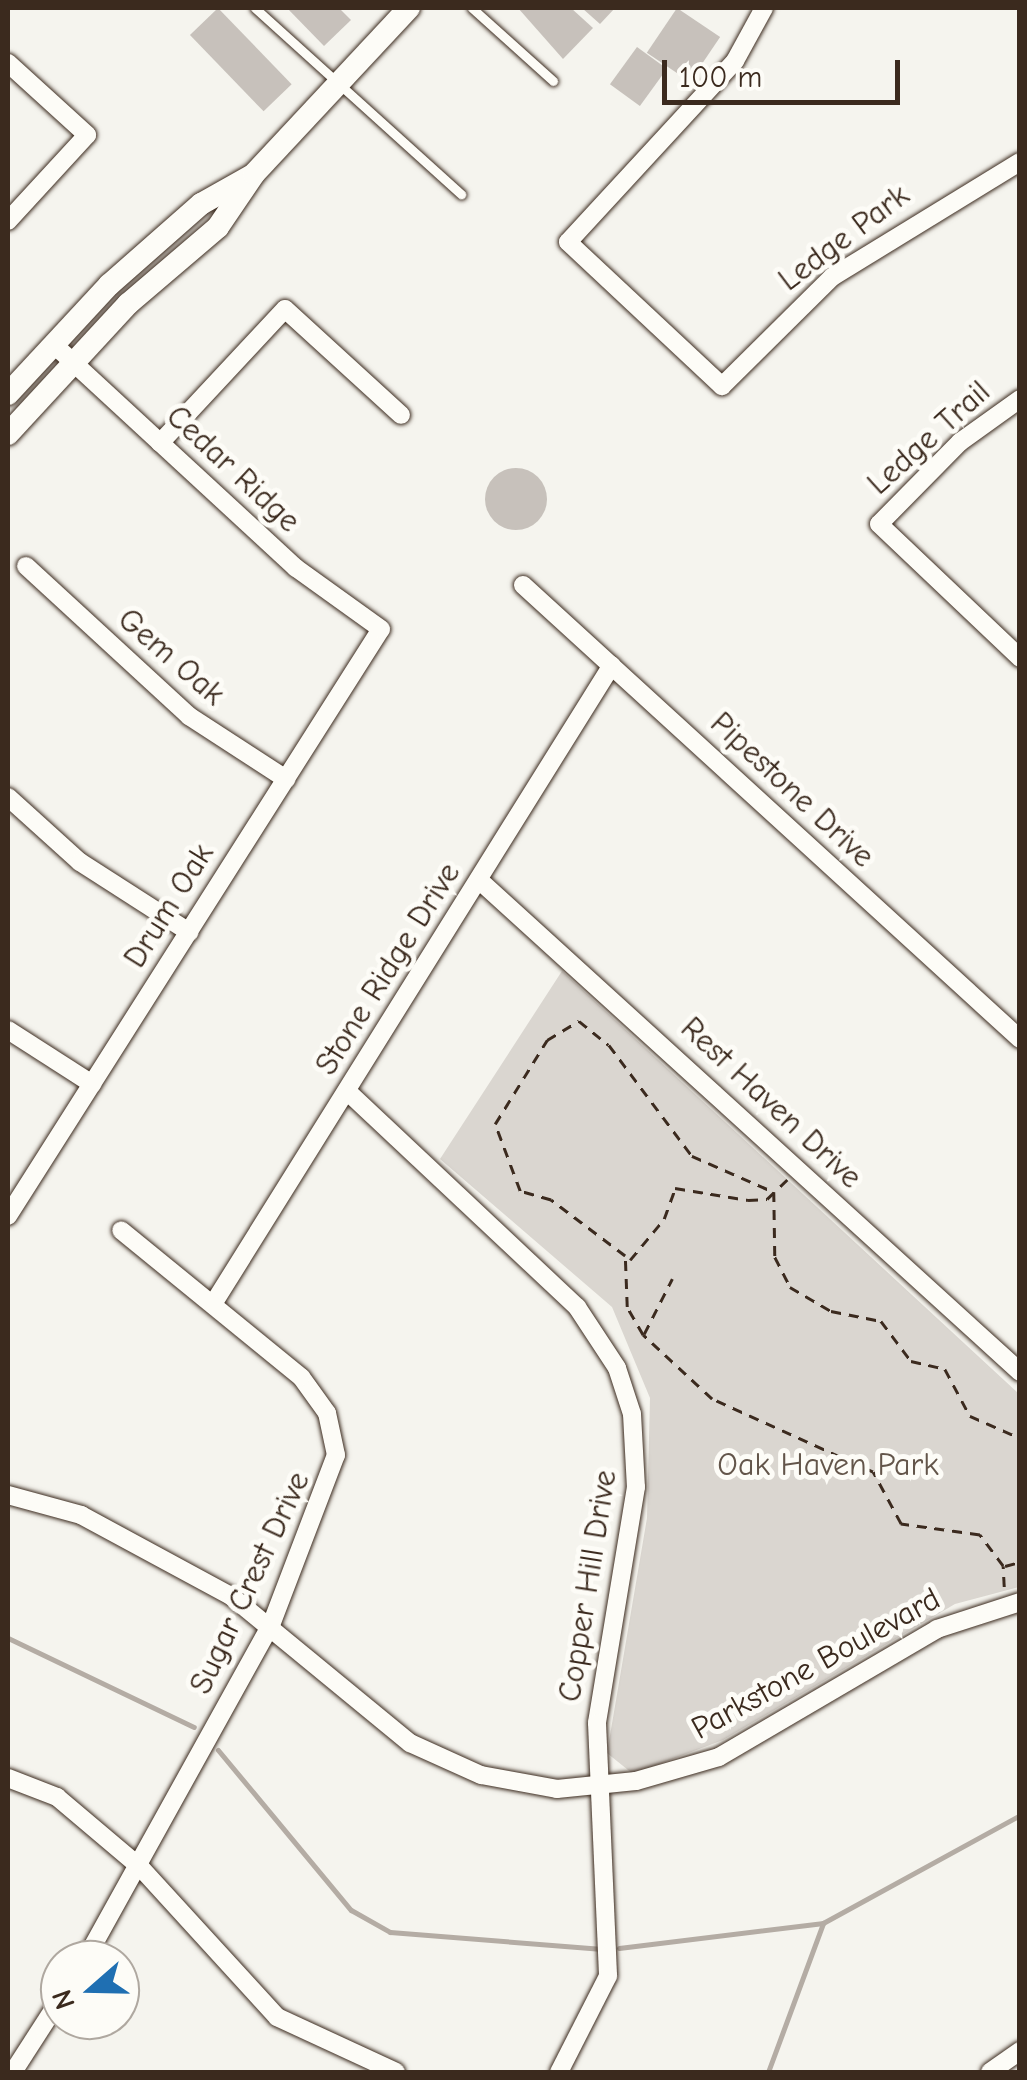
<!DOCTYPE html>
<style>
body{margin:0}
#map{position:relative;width:1027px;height:2080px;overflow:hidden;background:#f5f4ee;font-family:"Comic Neue",sans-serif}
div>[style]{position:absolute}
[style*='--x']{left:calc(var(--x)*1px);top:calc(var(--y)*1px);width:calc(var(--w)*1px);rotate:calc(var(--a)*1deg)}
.green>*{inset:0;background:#dad6d0}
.stream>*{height:5px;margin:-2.5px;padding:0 2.5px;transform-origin:2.5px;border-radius:2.5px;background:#b4aca4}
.building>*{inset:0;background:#c7c1bb;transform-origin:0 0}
.round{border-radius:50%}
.path>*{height:2.5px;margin-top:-1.25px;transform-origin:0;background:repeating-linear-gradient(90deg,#3b2a1e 0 10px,transparent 0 18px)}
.roads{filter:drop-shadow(0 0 2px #3b2a1e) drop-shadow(0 0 2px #3b2a1e)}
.service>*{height:9px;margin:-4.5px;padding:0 4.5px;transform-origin:4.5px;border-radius:4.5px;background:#fdfcf7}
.minor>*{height:18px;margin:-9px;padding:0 9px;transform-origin:9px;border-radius:9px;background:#fdfcf7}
.tertiary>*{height:22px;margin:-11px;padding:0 11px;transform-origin:11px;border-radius:11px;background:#fdfcf7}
span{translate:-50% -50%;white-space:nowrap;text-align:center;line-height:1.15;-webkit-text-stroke:10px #fdfcf7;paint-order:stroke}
.street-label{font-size:32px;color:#3b2a1e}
.park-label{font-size:32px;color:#63554a}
.frame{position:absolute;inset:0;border:10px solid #3b2a1e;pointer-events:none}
.north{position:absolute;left:40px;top:1940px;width:100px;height:100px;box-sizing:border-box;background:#fdfcf7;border:2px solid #afa8a0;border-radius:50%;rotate:250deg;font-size:28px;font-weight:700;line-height:40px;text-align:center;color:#3b2a1e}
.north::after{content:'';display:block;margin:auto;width:35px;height:45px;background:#1f6fb2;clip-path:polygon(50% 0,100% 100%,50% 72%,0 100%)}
.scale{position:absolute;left:662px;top:60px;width:238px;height:45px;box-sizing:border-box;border:5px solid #3b2a1e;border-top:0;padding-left:12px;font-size:30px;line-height:35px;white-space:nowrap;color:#3b2a1e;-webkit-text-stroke:8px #fdfcf7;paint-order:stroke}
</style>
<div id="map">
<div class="green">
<i style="clip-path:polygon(562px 971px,1019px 1394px,1019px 1587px,955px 1604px,723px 1740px,633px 1774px,607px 1753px,647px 1518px,650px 1398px,612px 1307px,440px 1159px)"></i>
</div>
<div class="stream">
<i style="--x:8;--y:1638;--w:206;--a:25.6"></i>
<i style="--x:218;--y:1750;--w:208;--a:50.3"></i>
<i style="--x:351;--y:1910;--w:45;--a:29.4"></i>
<i style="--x:390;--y:1932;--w:213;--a:4.6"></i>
<i style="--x:619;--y:1948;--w:206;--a:-7"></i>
<i style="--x:768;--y:2072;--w:159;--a:-69.7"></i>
<i style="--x:823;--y:1923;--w:225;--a:-28.7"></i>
</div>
<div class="building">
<i style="left:218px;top:8px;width:106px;height:39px;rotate:46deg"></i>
<i style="clip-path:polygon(287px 8px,339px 8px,351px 20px,324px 46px)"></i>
<i style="clip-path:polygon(518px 8px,571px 8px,593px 28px,563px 59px)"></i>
<i style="clip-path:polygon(582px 8px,615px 8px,600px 24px)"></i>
<i style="left:677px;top:8px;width:52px;height:54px;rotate:34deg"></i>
<i style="left:637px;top:47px;width:37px;height:46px;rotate:36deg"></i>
<i class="round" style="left:485px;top:468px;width:62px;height:62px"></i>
</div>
<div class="path">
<i style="--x:630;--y:1260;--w:53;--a:-50.3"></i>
<i style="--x:664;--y:1219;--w:33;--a:-70"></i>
<i style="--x:675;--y:1188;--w:74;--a:9.3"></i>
<i style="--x:748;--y:1200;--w:19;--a:-3"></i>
<i style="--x:767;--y:1199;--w:28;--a:-44"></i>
<i style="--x:644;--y:1334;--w:62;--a:-63"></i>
<i style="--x:1005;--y:1566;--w:16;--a:-15"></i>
<i style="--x:1004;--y:1587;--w:21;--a:-93"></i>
<i style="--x:1003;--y:1566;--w:39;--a:-127"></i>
<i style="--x:980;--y:1535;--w:80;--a:-172.1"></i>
<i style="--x:901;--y:1524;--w:59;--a:-118.3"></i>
<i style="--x:873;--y:1472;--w:177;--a:-155.6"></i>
<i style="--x:712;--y:1399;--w:94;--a:-137.2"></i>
<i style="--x:643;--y:1335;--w:32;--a:-120"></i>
<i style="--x:627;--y:1307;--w:51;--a:-92.2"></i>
<i style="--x:625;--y:1256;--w:93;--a:-142.9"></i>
<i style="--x:551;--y:1200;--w:32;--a:-164"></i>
<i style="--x:520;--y:1191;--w:72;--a:-110.5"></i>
<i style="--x:495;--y:1124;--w:99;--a:-58.2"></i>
<i style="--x:547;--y:1040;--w:37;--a:-31"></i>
<i style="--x:579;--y:1021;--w:38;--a:39"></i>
<i style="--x:609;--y:1045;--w:139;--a:53.2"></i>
<i style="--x:692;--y:1156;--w:90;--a:23.7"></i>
<i style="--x:774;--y:1192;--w:65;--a:89.1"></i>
<i style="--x:775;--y:1257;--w:34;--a:63"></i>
<i style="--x:790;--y:1287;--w:48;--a:30.3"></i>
<i style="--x:831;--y:1311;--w:51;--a:11.3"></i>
<i style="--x:881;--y:1321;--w:50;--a:53.1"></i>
<i style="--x:911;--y:1361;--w:35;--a:13"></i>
<i style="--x:945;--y:1369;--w:53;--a:62"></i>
<i style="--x:970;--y:1416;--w:55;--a:23.7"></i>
</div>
<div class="roads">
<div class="service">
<i style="--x:255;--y:8;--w:278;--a:42.1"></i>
<i style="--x:472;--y:8;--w:109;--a:42"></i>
</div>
<div class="minor">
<i style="--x:764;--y:8;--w:60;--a:118.7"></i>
<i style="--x:735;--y:61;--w:246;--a:132.7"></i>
<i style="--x:568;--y:242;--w:211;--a:43.1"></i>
<i style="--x:722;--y:386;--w:155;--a:-44.7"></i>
<i style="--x:832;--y:277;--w:220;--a:-31.5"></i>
<i style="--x:8;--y:63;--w:107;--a:42.3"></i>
<i style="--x:87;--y:135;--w:117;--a:132.6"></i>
<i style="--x:1020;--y:399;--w:74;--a:144.4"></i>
<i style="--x:960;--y:442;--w:115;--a:134.6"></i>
<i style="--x:879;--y:524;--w:195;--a:43.5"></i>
<i style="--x:160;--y:443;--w:183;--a:-47"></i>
<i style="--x:285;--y:309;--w:157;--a:42.4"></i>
<i style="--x:26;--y:566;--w:222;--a:42.6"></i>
<i style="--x:189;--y:716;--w:116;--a:33"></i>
<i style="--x:523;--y:585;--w:673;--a:42.41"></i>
<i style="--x:8;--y:797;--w:97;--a:42.1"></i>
<i style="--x:80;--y:862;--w:130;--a:32.7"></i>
<i style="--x:479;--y:880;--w:731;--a:42.28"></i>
<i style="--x:8;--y:1030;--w:100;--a:32.7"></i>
<i style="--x:347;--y:1091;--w:316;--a:43.2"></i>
<i style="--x:577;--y:1307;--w:73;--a:56.7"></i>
<i style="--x:617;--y:1368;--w:48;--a:71.9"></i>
<i style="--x:632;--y:1414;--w:73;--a:86.9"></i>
<i style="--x:636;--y:1487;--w:239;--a:99.4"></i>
<i style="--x:597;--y:1723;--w:253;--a:87.5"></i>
<i style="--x:608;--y:1976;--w:108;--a:117"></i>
<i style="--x:8;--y:1216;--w:695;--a:-57.57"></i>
<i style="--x:381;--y:629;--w:105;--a:-144.3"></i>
<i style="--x:296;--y:568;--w:330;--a:-137.3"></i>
<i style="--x:213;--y:1304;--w:753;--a:-58.02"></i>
<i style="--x:8;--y:1495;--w:76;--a:15.3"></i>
<i style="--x:81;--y:1515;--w:170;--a:28.4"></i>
<i style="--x:231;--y:1596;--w:232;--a:39.4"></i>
<i style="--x:410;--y:1743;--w:78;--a:24.3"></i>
<i style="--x:481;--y:1775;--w:77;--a:10.4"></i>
<i style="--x:557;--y:1789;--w:79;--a:-5.8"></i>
<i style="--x:636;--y:1781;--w:86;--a:-16.1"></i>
<i style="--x:719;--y:1757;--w:253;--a:-30.4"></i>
<i style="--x:937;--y:1629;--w:87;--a:-18"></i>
<i style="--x:8;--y:1778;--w:53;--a:21.2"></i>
<i style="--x:57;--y:1797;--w:110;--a:40.2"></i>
<i style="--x:141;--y:1868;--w:202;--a:47.6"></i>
<i style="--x:277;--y:2017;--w:131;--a:24.8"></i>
<i style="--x:85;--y:1960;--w:383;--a:-61"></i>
<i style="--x:271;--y:1625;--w:182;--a:-69.1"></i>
<i style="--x:336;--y:1455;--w:43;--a:-102.1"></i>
<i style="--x:327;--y:1413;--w:44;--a:-125.8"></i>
<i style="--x:301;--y:1377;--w:232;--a:-140.8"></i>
<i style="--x:13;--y:2072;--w:87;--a:-57.2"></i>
<i style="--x:990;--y:2072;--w:37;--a:-35"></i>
</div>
<div class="tertiary">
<i style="--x:8;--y:394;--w:149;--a:-47.2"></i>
<i style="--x:109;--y:285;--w:123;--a:-41.4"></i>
<i style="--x:201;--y:204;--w:57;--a:-29.2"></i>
<i style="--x:8;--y:434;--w:177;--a:-47.3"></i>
<i style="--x:128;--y:304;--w:118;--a:-40.5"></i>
<i style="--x:218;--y:227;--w:64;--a:-55.8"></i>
<i style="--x:254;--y:174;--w:227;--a:-47"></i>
</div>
</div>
<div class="street-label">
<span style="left:844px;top:238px;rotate:-37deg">Ledge Park</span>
<span style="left:929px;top:438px;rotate:-42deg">Ledge Trail</span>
<span style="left:233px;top:469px;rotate:43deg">Cedar Ridge</span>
<span style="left:171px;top:657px;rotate:41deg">Gem Oak</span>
<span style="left:792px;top:790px;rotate:43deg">Pipestone Drive</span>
<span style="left:169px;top:906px;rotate:-58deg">Drum Oak</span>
<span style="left:388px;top:969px;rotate:-58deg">Stone Ridge Drive</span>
<span style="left:771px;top:1103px;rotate:43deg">Rest Haven Drive</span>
<span style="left:250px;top:1583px;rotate:-65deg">Sugar Crest Drive</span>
<span style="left:588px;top:1586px;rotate:-81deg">Copper Hill Drive</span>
<span style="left:816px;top:1664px;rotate:-29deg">Parkstone Boulevard</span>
</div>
<div class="park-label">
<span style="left:828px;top:1465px">Oak Haven Park</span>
</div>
<div class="frame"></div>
<div class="north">N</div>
<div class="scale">100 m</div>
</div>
